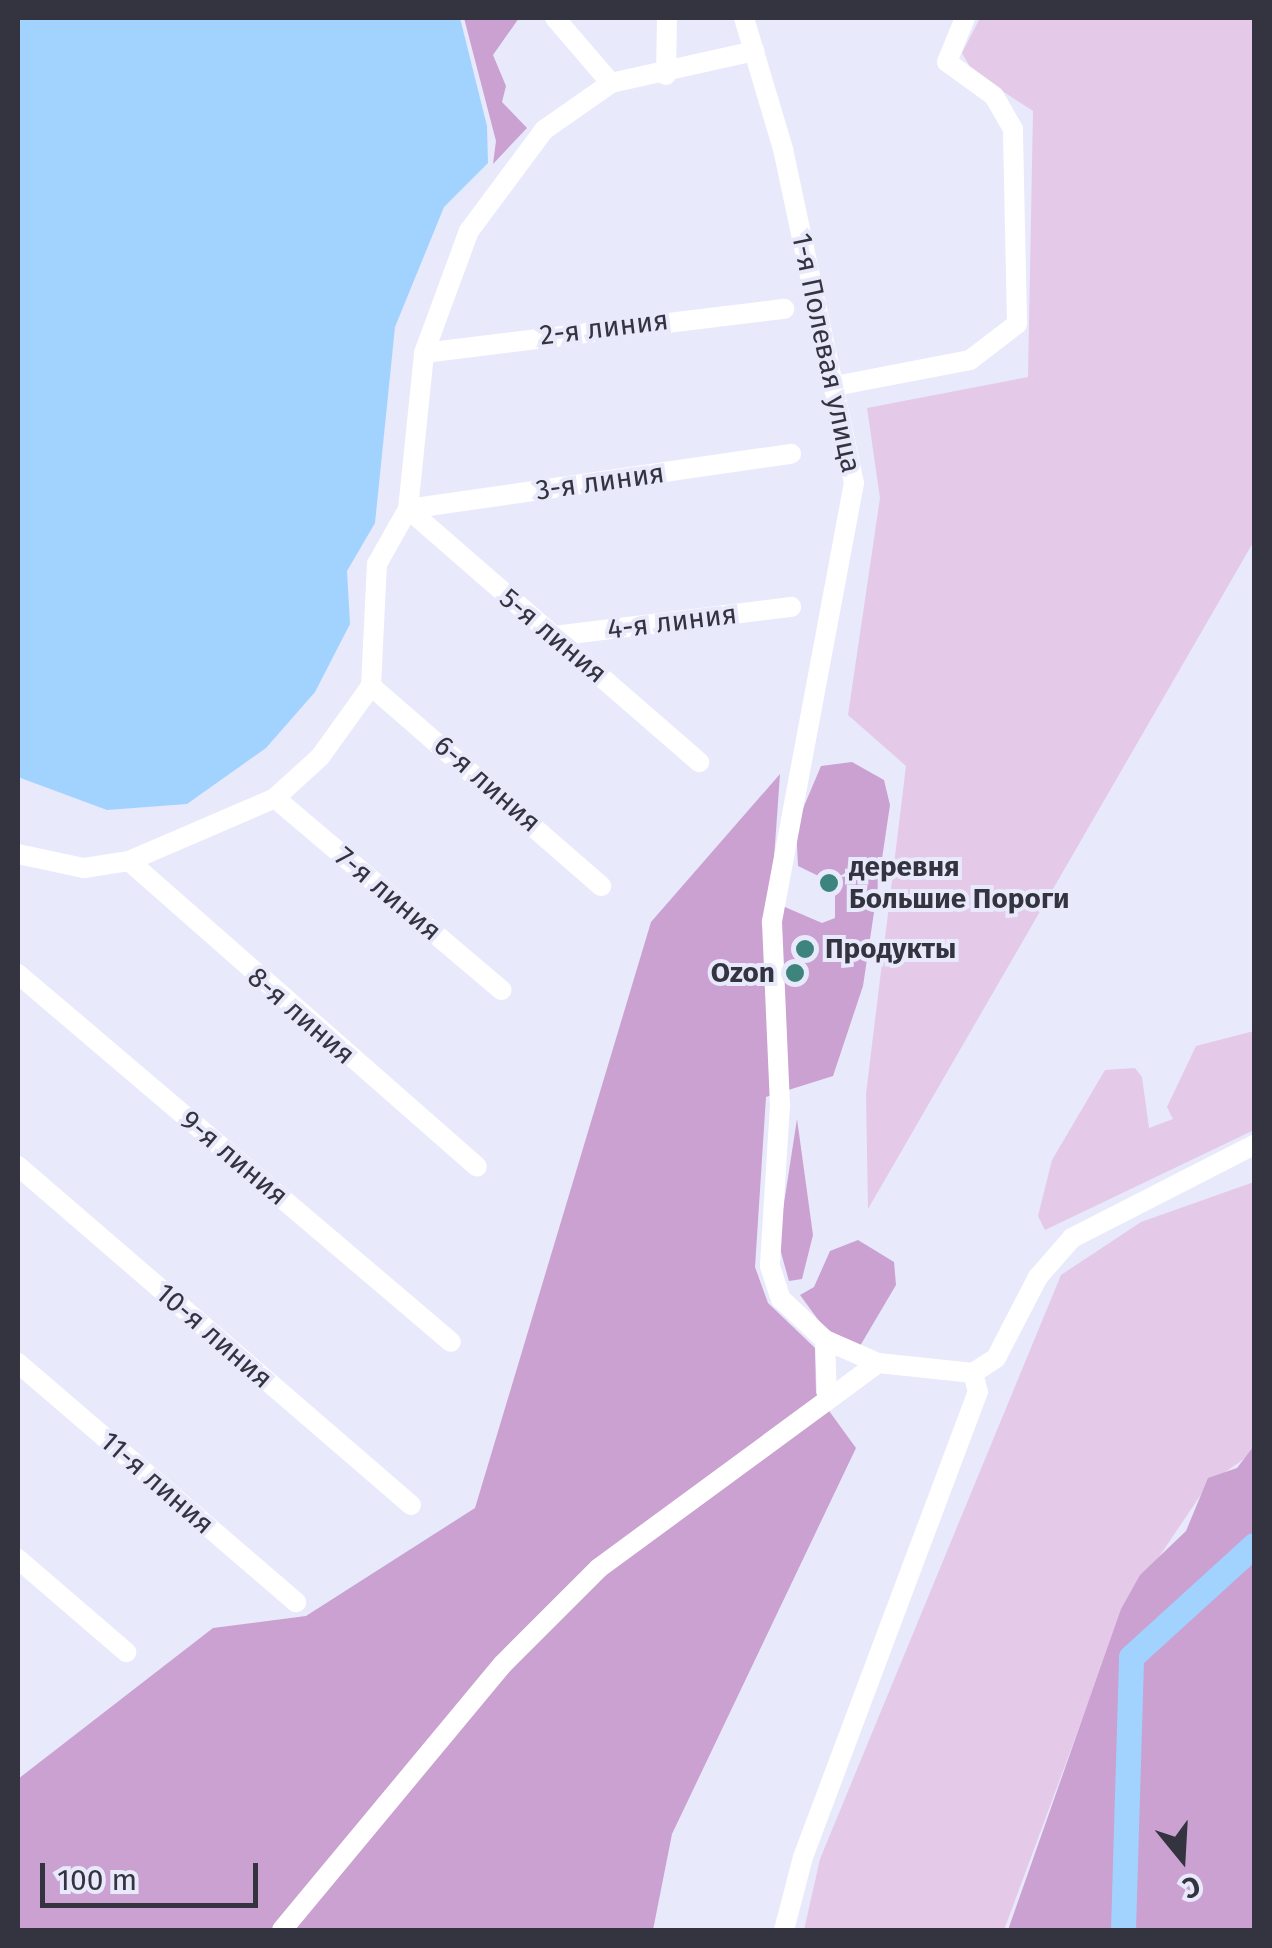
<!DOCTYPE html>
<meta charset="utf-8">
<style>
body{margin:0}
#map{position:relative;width:1272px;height:1948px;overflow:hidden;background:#e8e9fb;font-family:"Fira Sans",sans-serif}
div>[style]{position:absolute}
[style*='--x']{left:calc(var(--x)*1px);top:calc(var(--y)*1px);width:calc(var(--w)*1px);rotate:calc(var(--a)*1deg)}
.green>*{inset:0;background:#e5c9e9}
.forest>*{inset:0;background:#caa1d1}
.water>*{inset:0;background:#a2d3ff}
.river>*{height:25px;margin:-12.5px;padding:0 12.5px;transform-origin:12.5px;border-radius:12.5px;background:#a2d3ff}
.minor>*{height:20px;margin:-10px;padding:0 10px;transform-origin:10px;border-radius:10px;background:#fff}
.dots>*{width:28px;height:28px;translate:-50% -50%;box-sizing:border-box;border:5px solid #e8e9fb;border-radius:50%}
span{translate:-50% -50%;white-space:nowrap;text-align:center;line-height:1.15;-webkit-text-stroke:8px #e8e9fb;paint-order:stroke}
.street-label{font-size:28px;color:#343440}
.poi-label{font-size:28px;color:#343440;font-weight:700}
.left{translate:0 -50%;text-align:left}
.right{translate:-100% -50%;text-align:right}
.frame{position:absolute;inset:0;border:20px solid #343440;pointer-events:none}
.north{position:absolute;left:1132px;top:1808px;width:100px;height:100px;-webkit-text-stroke:8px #e8e9fb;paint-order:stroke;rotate:162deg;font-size:28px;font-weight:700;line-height:40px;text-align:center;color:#343440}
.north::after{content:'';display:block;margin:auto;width:35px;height:45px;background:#343440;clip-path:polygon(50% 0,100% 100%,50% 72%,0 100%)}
.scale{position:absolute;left:40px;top:1863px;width:218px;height:45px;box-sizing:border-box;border:5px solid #343440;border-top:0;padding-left:12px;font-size:30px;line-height:35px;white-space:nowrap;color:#343440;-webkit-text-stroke:8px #e8e9fb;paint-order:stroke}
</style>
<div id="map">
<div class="green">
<i style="clip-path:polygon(980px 18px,1254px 18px,1254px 541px,868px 1209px,866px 1094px,906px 766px,848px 715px,880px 498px,867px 408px,1028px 377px,1033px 111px,973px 72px,962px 53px)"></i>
<i style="clip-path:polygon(1254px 1031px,1254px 1130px,1045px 1230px,1038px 1216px,1052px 1160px,1105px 1070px,1135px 1068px,1142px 1077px,1149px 1128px,1173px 1119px,1167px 1107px,1196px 1046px)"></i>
<i style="clip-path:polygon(1254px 1182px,1254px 1452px,1208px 1484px,1122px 1612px,1004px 1930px,804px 1930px,820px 1859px,1061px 1275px,1141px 1222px)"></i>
</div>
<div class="forest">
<i style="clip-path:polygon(464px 18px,519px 18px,493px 55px,506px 86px,502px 102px,527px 128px,493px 164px,496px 141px)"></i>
<i style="clip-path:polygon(852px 762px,884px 780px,890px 805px,863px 986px,833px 1076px,766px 1097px,755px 1267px,768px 1303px,815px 1348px,816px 1393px,856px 1448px,672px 1834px,653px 1930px,18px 1930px,18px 1779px,213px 1628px,306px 1616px,475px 1508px,651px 922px,780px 774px,771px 901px,822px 923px,835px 918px,835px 884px,798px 866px,796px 825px,821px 766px)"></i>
<i style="clip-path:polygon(797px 1119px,813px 1235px,802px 1279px,789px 1281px,778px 1242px)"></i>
<i style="clip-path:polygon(858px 1240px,894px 1262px,896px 1285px,860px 1346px,825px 1329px,800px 1295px,814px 1287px,830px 1251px)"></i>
<i style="clip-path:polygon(1254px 1446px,1254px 1930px,1008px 1930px,1121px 1609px,1140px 1575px,1186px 1531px,1208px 1478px,1237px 1468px)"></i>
</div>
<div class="water">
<i style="clip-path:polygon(18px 18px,460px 18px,487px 126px,488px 163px,444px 207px,395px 327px,375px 523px,347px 571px,350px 624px,315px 692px,266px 748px,187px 804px,107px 810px,18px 777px)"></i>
</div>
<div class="river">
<i style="--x:1123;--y:1930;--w:273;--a:-88.3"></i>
<i style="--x:1131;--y:1657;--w:166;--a:-42.3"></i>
</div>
<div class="minor">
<i style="--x:555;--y:18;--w:86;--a:49.3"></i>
<i style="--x:744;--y:18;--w:137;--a:73.4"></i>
<i style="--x:783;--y:149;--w:341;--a:78"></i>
<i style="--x:854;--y:483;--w:447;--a:100.6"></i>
<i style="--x:772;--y:922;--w:183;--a:87.5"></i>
<i style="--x:780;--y:1105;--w:161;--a:93.6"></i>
<i style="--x:770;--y:1266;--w:35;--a:72"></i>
<i style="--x:781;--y:1299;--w:60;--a:43"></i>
<i style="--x:825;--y:1340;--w:58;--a:23.5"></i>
<i style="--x:878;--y:1363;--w:96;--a:6"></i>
<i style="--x:973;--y:1373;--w:27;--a:-33"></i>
<i style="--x:996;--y:1358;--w:91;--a:-62.6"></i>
<i style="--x:1038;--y:1277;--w:52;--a:-48.9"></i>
<i style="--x:1072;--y:1238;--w:204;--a:-27.1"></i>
<i style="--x:666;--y:75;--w:57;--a:-89"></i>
<i style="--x:424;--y:353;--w:363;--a:-7"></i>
<i style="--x:835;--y:386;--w:137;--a:-10.9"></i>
<i style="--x:970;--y:360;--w:59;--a:-37.5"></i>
<i style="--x:1017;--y:324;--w:195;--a:-91.2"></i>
<i style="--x:1013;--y:129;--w:38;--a:-120"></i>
<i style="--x:994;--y:96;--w:58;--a:-144.1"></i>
<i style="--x:947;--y:62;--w:48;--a:-67.8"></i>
<i style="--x:408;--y:509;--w:387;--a:-8.2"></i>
<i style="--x:408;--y:509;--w:386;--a:41"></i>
<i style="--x:554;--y:636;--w:239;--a:-7"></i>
<i style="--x:371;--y:686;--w:305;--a:41"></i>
<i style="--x:275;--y:798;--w:297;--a:40.3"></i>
<i style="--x:18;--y:854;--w:67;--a:12"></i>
<i style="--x:84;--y:868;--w:46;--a:-8.8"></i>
<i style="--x:129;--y:861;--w:159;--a:-23.3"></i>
<i style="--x:275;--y:798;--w:61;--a:-42.3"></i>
<i style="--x:320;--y:757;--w:87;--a:-54.3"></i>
<i style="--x:371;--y:686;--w:122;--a:-87.2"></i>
<i style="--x:377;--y:564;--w:63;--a:-60.6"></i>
<i style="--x:408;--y:509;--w:157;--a:-84.1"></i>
<i style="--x:424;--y:353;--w:130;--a:-69.8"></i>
<i style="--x:469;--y:231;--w:126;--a:-53.4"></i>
<i style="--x:544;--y:130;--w:82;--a:-35"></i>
<i style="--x:611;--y:83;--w:147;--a:-12.6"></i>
<i style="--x:129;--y:861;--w:463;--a:41.3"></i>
<i style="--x:18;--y:974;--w:568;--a:40.36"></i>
<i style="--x:18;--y:1166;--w:519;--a:40.78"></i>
<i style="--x:825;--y:1340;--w:57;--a:88"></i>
<i style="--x:18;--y:1363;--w:367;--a:40.7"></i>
<i style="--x:18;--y:1559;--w:143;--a:40.7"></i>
<i style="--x:282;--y:1930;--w:344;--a:-50.3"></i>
<i style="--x:502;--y:1665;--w:137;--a:-45"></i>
<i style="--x:599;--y:1568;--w:346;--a:-36.3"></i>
<i style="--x:784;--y:1930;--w:75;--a:-75.4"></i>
<i style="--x:803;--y:1857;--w:497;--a:-69.4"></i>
<i style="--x:978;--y:1392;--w:20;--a:-105"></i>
</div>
<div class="dots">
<i style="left:829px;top:883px;background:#3d847f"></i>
<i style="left:805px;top:949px;background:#3d847f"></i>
<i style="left:795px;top:973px;background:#3d847f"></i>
</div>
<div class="street-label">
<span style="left:604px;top:328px;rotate:-7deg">2-я линия</span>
<span style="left:826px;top:353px;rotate:78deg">1-я Полевая улица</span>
<span style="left:600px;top:482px;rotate:-8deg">3-я линия</span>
<span style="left:672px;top:622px;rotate:-7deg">4-я линия</span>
<span style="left:553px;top:636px;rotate:40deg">5-я линия</span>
<span style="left:487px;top:784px;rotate:41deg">6-я линия</span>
<span style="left:388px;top:894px;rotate:40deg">7-я линия</span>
<span style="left:301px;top:1016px;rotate:41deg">8-я линия</span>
<span style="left:234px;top:1158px;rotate:40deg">9-я линия</span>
<span style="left:214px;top:1336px;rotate:41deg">10-я линия</span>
<span style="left:157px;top:1483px;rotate:41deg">11-я линия</span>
</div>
<div class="poi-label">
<span class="left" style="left:849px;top:883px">деревня<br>Большие Пороги</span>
<span class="left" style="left:825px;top:949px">Продукты</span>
<span class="right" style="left:775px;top:973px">Ozon</span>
</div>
<div class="frame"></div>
<div class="north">С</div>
<div class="scale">100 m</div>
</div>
